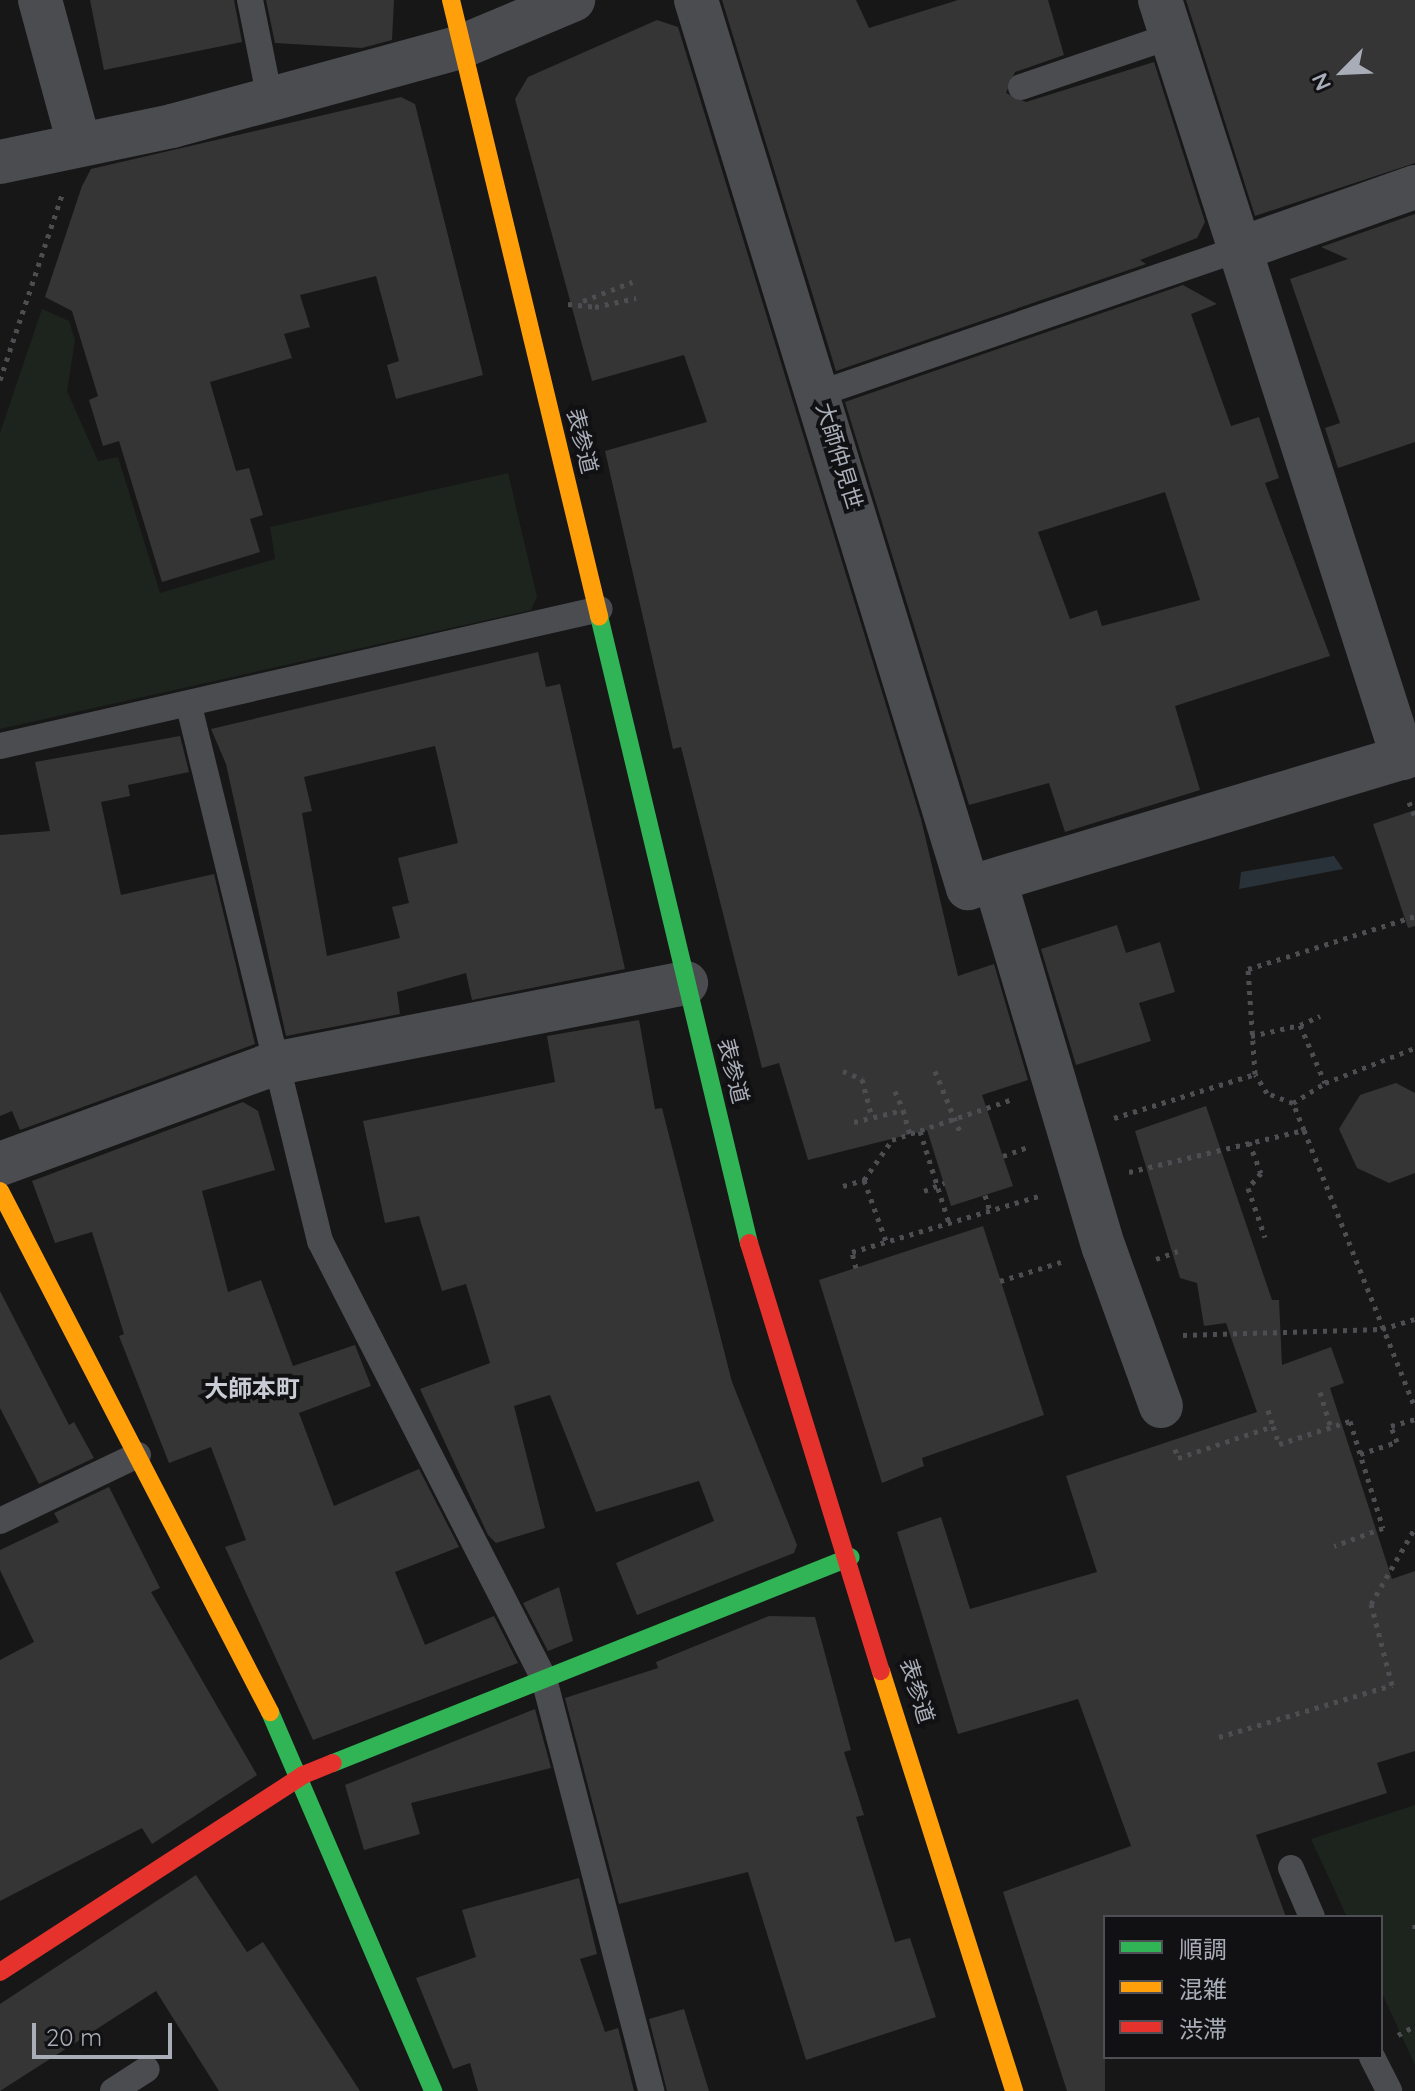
<!DOCTYPE html>
<meta charset="utf-8">
<style>
body{margin:0}
#map{position:relative;width:1415px;height:2091px;overflow:hidden;background:#171717;font-family:Quicksand,"Noto Sans JP",sans-serif}
div>[style]{position:absolute}
[style*='--x']{left:calc(var(--x)*1px);top:calc(var(--y)*1px);width:calc(var(--w)*1px);rotate:calc(var(--a)*1deg)}
.green>*{inset:0;background:#1d241e}
.water>*{inset:0;background:#2a3239}
.building>*{inset:0;background:#353536}
.path>*{height:5px;margin-top:-2.5px;transform-origin:0;background:repeating-linear-gradient(90deg,#4d4e52 0 4px,transparent 0 10px)}
.lane>*{height:26px;margin:-13px;padding:0 13px;transform-origin:13px;border-radius:13px;background:#4b4c50}
.street>*{height:44px;margin:-22px;padding:0 22px;transform-origin:22px;border-radius:22px;background:#4b4c50}
.fast>*{height:18px;margin:-9px;padding:0 9px;transform-origin:9px;border-radius:9px;background:#30b455}
.slow>*{height:18px;margin:-9px;padding:0 9px;transform-origin:9px;border-radius:9px;background:#ff9f0a}
.jam>*{height:18px;margin:-9px;padding:0 9px;transform-origin:9px;border-radius:9px;background:#e5322d}
span{translate:-50% -50%;white-space:nowrap;text-align:center;line-height:1.15;-webkit-text-stroke:8px #111113;paint-order:stroke}
.street-label{font-size:22px;color:#a8adb8}
.neighbourhood-label{font-size:24px;color:#c9ccd4;font-weight:700}
.legend{position:absolute;left:1103px;top:1915px;width:280px;height:144px;box-sizing:border-box;background:#111113;border:2px solid #4d4f55;margin:0;padding:10px 14px;list-style:none;font-size:24px;color:#a8adb8}
.legend li{display:flex;align-items:center;gap:16px;height:40px}
.legend b{width:40px;border:2px solid #4d4f55}
.north{position:absolute;left:1303px;top:32px;width:80px;height:80px;-webkit-text-stroke:6px #111113;paint-order:stroke;rotate:246deg;font-size:22px;font-weight:700;line-height:32px;text-align:center;color:#a8adb8}
.north::after{content:'';display:block;margin:auto;width:28px;height:36px;background:#a8adb8;clip-path:polygon(50% 0,100% 100%,50% 72%,0 100%)}
.scale{position:absolute;left:32px;top:2023px;width:140px;height:36px;box-sizing:border-box;border:4px solid #a8adb8;border-top:0;padding-left:10px;font-size:24px;line-height:28px;white-space:nowrap;color:#a8adb8;-webkit-text-stroke:6px #111113;paint-order:stroke}
</style>
<div id="map">
<div class="green">
<i style="clip-path:polygon(42px 309px,69px 321px,75px 340px,67px 391px,98px 461px,118px 457px,160px 593px,275px 559px,270px 527px,508px 473px,537px 597px,531px 610px,0 729px,0 433px)"></i>
<i style="clip-path:polygon(1415px 1805px,1415px 2065px,1381px 1991px,1381px 1917px,1347px 1917px,1311px 1839px)"></i>
</div>
<div class="water">
<i style="clip-path:polygon(1334px 856px,1343px 869px,1239px 889px,1241px 872px)"></i>
</div>
<div class="building">
<i style="clip-path:polygon(90px 0,234px 0,242px 42px,104px 70px)"></i>
<i style="clip-path:polygon(266px 0,394px 0,392px 40px,362px 48px,275px 43px)"></i>
<i style="clip-path:polygon(722px 0,856px 0,869px 28px,958px 0,1048px 0,1064px 55px,1015px 72px,1006px 93px,1026px 102px,1154px 62px,1205px 222px,1197px 238px,1140px 260px,1146px 264px,836px 371px)"></i>
<i style="clip-path:polygon(1186px 0,1415px 0,1415px 163px,1255px 216px)"></i>
<i style="clip-path:polygon(657px 20px,678px 27px,921px 819px,958px 976px,994px 964px,1028px 1080px,982px 1095px,1013px 1186px,951px 1206px,927px 1130px,808px 1160px,779px 1063px,762px 1068px,681px 747px,673px 749px,605px 451px,707px 422px,684px 355px,592px 381px,515px 99px,528px 77px)"></i>
<i style="clip-path:polygon(401px 97px,415px 104px,483px 375px,396px 399px,387px 365px,399px 361px,376px 276px,300px 295px,310px 327px,284px 334px,292px 358px,210px 382px,236px 471px,249px 468px,263px 515px,250px 519px,260px 552px,162px 582px,119px 441px,103px 446px,89px 400px,98px 396px,72px 311px,45px 297px,82px 186px,91px 169px)"></i>
<i style="clip-path:polygon(1415px 214px,1415px 442px,1338px 468px,1325px 428px,1340px 423px,1290px 279px,1348px 259px,1321px 247px)"></i>
<i style="clip-path:polygon(evenodd,1183px 285px,1217px 304px,1191px 314px,1231px 426px,1259px 417px,1279px 478px,1265px 483px,1330px 656px,1175px 706px,1200px 790px,1065px 832px,1049px 783px,969px 805px,845px 402px,1183px 285px,1165px 492px,1200px 600px,1102px 626px,1097px 610px,1070px 619px,1038px 532px,1165px 492px)"></i>
<i style="clip-path:polygon(evenodd,538px 652px,546px 687px,560px 684px,625px 969px,472px 1000px,466px 973px,397px 992px,400px 1014px,286px 1036px,226px 764px,211px 729px,538px 652px,435px 746px,458px 843px,398px 858px,409px 903px,392px 907px,400px 938px,327px 956px,302px 813px,312px 811px,304px 777px,435px 746px)"></i>
<i style="clip-path:polygon(180px 736px,189px 772px,128px 785px,130px 796px,101px 802px,121px 895px,214px 874px,255px 1044px,20px 1130px,12px 1111px,0 1116px,0 835px,50px 831px,35px 762px)"></i>
<i style="clip-path:polygon(1415px 810px,1415px 926px,1408px 928px,1373px 824px)"></i>
<i style="clip-path:polygon(1117px 925px,1126px 953px,1160px 942px,1175px 992px,1139px 1003px,1151px 1041px,1076px 1065px,1041px 949px)"></i>
<i style="clip-path:polygon(639px 1020px,655px 1109px,662px 1108px,732px 1382px,797px 1545px,794px 1553px,637px 1615px,616px 1563px,714px 1521px,699px 1481px,596px 1512px,550px 1395px,514px 1406px,545px 1528px,496px 1543px,488px 1535px,420px 1389px,490px 1363px,466px 1284px,442px 1291px,419px 1216px,385px 1223px,363px 1121px,555px 1082px,547px 1036px)"></i>
<i style="clip-path:polygon(1396px 1083px,1415px 1093px,1415px 1173px,1389px 1183px,1357px 1168px,1339px 1129px,1360px 1095px)"></i>
<i style="clip-path:polygon(243px 1102px,258px 1111px,275px 1170px,202px 1191px,228px 1292px,261px 1280px,293px 1366px,355px 1345px,371px 1386px,299px 1413px,334px 1506px,419px 1469px,459px 1547px,395px 1572px,425px 1645px,494px 1616px,518px 1663px,313px 1740px,225px 1547px,246px 1540px,211px 1447px,169px 1463px,119px 1336px,124px 1334px,92px 1232px,55px 1243px,32px 1181px)"></i>
<i style="clip-path:polygon(1206px 1106px,1272px 1300px,1279px 1300px,1282px 1365px,1331px 1347px,1344px 1383px,1330px 1388px,1392px 1579px,1415px 1571px,1415px 1751px,1377px 1763px,1387px 1793px,1256px 1835px,1286px 1917px,1105px 1917px,1105px 2091px,1067px 2091px,1003px 1892px,1131px 1846px,1078px 1699px,958px 1734px,897px 1532px,941px 1517px,970px 1609px,1097px 1572px,1066px 1476px,1257px 1412px,1226px 1323px,1204px 1326px,1197px 1283px,1180px 1278px,1135px 1131px)"></i>
<i style="clip-path:polygon(983px 1226px,1044px 1415px,922px 1458px,924px 1466px,882px 1483px,819px 1280px)"></i>
<i style="clip-path:polygon(0 1291px,69px 1425px,74px 1422px,94px 1458px,39px 1484px,0 1408px)"></i>
<i style="clip-path:polygon(109px 1487px,160px 1588px,151px 1592px,257px 1775px,152px 1844px,142px 1828px,0 1901px,0 1660px,34px 1642px,0 1570px,0 1550px,59px 1522px,54px 1513px)"></i>
<i style="clip-path:polygon(559px 1587px,573px 1641px,548px 1651px,523px 1603px)"></i>
<i style="clip-path:polygon(769px 1616px,815px 1617px,851px 1750px,844px 1752px,864px 1815px,856px 1817px,895px 1942px,910px 1938px,936px 2017px,806px 2060px,748px 1872px,619px 1904px,565px 1698px,658px 1668px,656px 1662px)"></i>
<i style="clip-path:polygon(535px 1709px,551px 1768px,411px 1803px,420px 1834px,364px 1850px,345px 1785px)"></i>
<i style="clip-path:polygon(196px 1875px,247px 1952px,263px 1942px,360px 2091px,219px 2091px,156px 1991px,0 2091px,0 2004px)"></i>
<i style="clip-path:polygon(579px 1878px,597px 1954px,580px 1959px,605px 2032px,618px 2028px,634px 2091px,478px 2091px,470px 2063px,453px 2069px,416px 1978px,476px 1957px,462px 1910px)"></i>
<i style="clip-path:polygon(684px 2009px,709px 2091px,667px 2091px,649px 2019px)"></i>
</div>
<div class="path">
<i style="--x:583;--y:301;--w:53;--a:-21.2"></i>
<i style="--x:568;--y:304;--w:27;--a:6"></i>
<i style="--x:595;--y:307;--w:42;--a:-12.4"></i>
<i style="--x:0;--y:380;--w:195;--a:-71.5"></i>
<i style="--x:1409;--y:802;--w:16;--a:68"></i>
<i style="--x:1300;--y:1025;--w:22;--a:-24"></i>
<i style="--x:1251;--y:1036;--w:50;--a:-12.7"></i>
<i style="--x:1300;--y:1025;--w:63;--a:66.7"></i>
<i style="--x:843;--y:1071;--w:21;--a:23"></i>
<i style="--x:862;--y:1079;--w:40;--a:75.6"></i>
<i style="--x:935;--y:1071;--w:66;--a:67.7"></i>
<i style="--x:895;--y:1091;--w:21;--a:67"></i>
<i style="--x:1293;--y:1103;--w:38;--a:-32"></i>
<i style="--x:1325;--y:1083;--w:97;--a:-21.3"></i>
<i style="--x:1114;--y:1118;--w:148;--a:-17.3"></i>
<i style="--x:1255;--y:1074;--w:105;--a:-93.8"></i>
<i style="--x:1248;--y:969;--w:175;--a:-17.6"></i>
<i style="--x:854;--y:1122;--w:50;--a:-13.8"></i>
<i style="--x:903;--y:1110;--w:26;--a:74"></i>
<i style="--x:1304;--y:1130;--w:299;--a:68.2"></i>
<i style="--x:920;--y:1131;--w:96;--a:72.5"></i>
<i style="--x:1249;--y:1142;--w:33;--a:69"></i>
<i style="--x:1261;--y:1173;--w:20;--a:131"></i>
<i style="--x:1248;--y:1188;--w:52;--a:70.9"></i>
<i style="--x:1003;--y:1156;--w:27;--a:-20"></i>
<i style="--x:1129;--y:1172;--w:180;--a:-13.5"></i>
<i style="--x:1304;--y:1130;--w:29;--a:-112"></i>
<i style="--x:1293;--y:1103;--w:28;--a:-159"></i>
<i style="--x:1267;--y:1093;--w:22;--a:-122"></i>
<i style="--x:864;--y:1180;--w:65;--a:70.2"></i>
<i style="--x:843;--y:1186;--w:22;--a:-16"></i>
<i style="--x:864;--y:1180;--w:49;--a:-55"></i>
<i style="--x:892;--y:1140;--w:128;--a:-18.7"></i>
<i style="--x:924;--y:1191;--w:22;--a:-22"></i>
<i style="--x:985;--y:1195;--w:17;--a:73"></i>
<i style="--x:1156;--y:1259;--w:23;--a:-20"></i>
<i style="--x:856;--y:1268;--w:16;--a:-104"></i>
<i style="--x:852;--y:1252;--w:198;--a:-16.7"></i>
<i style="--x:1000;--y:1281;--w:64;--a:-17.3"></i>
<i style="--x:1183;--y:1335;--w:199;--a:-1.7"></i>
<i style="--x:1382;--y:1329;--w:34;--a:-17"></i>
<i style="--x:1320;--y:1392;--w:37;--a:73"></i>
<i style="--x:1268;--y:1410;--w:17;--a:73"></i>
<i style="--x:1175;--y:1449;--w:9;--a:72"></i>
<i style="--x:1178;--y:1458;--w:100;--a:-18.6"></i>
<i style="--x:1273;--y:1426;--w:19;--a:72"></i>
<i style="--x:1279;--y:1444;--w:75;--a:-17.9"></i>
<i style="--x:1350;--y:1421;--w:112;--a:72.9"></i>
<i style="--x:1383;--y:1528;--w:52;--a:159.8"></i>
<i style="--x:1360;--y:1454;--w:39;--a:-18"></i>
<i style="--x:1397;--y:1442;--w:17;--a:-111"></i>
<i style="--x:1391;--y:1426;--w:25;--a:-16"></i>
<i style="--x:1219;--y:1737;--w:181;--a:-16.7"></i>
<i style="--x:1392;--y:1685;--w:84;--a:-104.5"></i>
<i style="--x:1371;--y:1604;--w:88;--a:-59.9"></i>
<i style="--x:1415;--y:1924;--w:6;--a:90"></i>
<i style="--x:1398;--y:2035;--w:19;--a:-28"></i>
</div>
<div class="lane">
<i style="--x:250;--y:0;--w:101;--a:78.6"></i>
<i style="--x:1021;--y:87;--w:158;--a:-18.8"></i>
<i style="--x:821;--y:393;--w:440;--a:-19"></i>
<i style="--x:189;--y:706;--w:551;--a:76.24"></i>
<i style="--x:320;--y:1241;--w:492;--a:62.9"></i>
<i style="--x:544;--y:1679;--w:426;--a:75.4"></i>
<i style="--x:0;--y:746;--w:615;--a:-12.86"></i>
<i style="--x:0;--y:1521;--w:153;--a:-25.6"></i>
<i style="--x:1291;--y:1868;--w:53;--a:66.8"></i>
<i style="--x:1372;--y:2057;--w:38;--a:63"></i>
<i style="--x:113;--y:2091;--w:40;--a:-32.9"></i>
</div>
<div class="street">
<i style="--x:40;--y:0;--w:149;--a:74.8"></i>
<i style="--x:696;--y:0;--w:929;--a:72.97"></i>
<i style="--x:968;--y:888;--w:467;--a:-16.7"></i>
<i style="--x:1160;--y:0;--w:796;--a:72.23"></i>
<i style="--x:0;--y:162;--w:176;--a:-11.8"></i>
<i style="--x:172;--y:126;--w:296;--a:-15.3"></i>
<i style="--x:458;--y:48;--w:125;--a:-22.7"></i>
<i style="--x:1237;--y:250;--w:189;--a:-19.5"></i>
<i style="--x:995;--y:881;--w:383;--a:73.5"></i>
<i style="--x:1104;--y:1248;--w:168;--a:70.2"></i>
<i style="--x:0;--y:1164;--w:291;--a:-20.1"></i>
<i style="--x:273;--y:1064;--w:421;--a:-11.1"></i>
</div>
<div class="fast">
<i style="--x:599;--y:616;--w:645;--a:76.55"></i>
<i style="--x:270;--y:1712;--w:413;--a:66.7"></i>
<i style="--x:333;--y:1763;--w:557;--a:-21.69"></i>
</div>
<div class="slow">
<i style="--x:451;--y:0;--w:634;--a:76.49"></i>
<i style="--x:0;--y:1191;--w:587;--a:62.61"></i>
<i style="--x:881;--y:1671;--w:441;--a:72.4"></i>
</div>
<div class="jam">
<i style="--x:749;--y:1243;--w:448;--a:72.9"></i>
<i style="--x:0;--y:1972;--w:361;--a:-33"></i>
<i style="--x:303;--y:1775;--w:32;--a:-22"></i>
</div>
<div class="street-label">
<span style="left:582px;top:441px;rotate:76deg">表参道</span>
<span style="left:839px;top:456px;rotate:73deg">大師仲見世</span>
<span style="left:733px;top:1071px;rotate:76deg">表参道</span>
<span style="left:917px;top:1691px;rotate:73deg">表参道</span>
</div>
<div class="neighbourhood-label">
<span style="left:252px;top:1389px">大師本町</span>
</div>
<ul class="legend">
<li><b style="height:10px;background:#30b455"></b>順調</li>
<li><b style="height:10px;background:#ff9f0a"></b>混雑</li>
<li><b style="height:10px;background:#e5322d"></b>渋滞</li>
</ul>
<div class="north">N</div>
<div class="scale">20 m</div>
</div>
